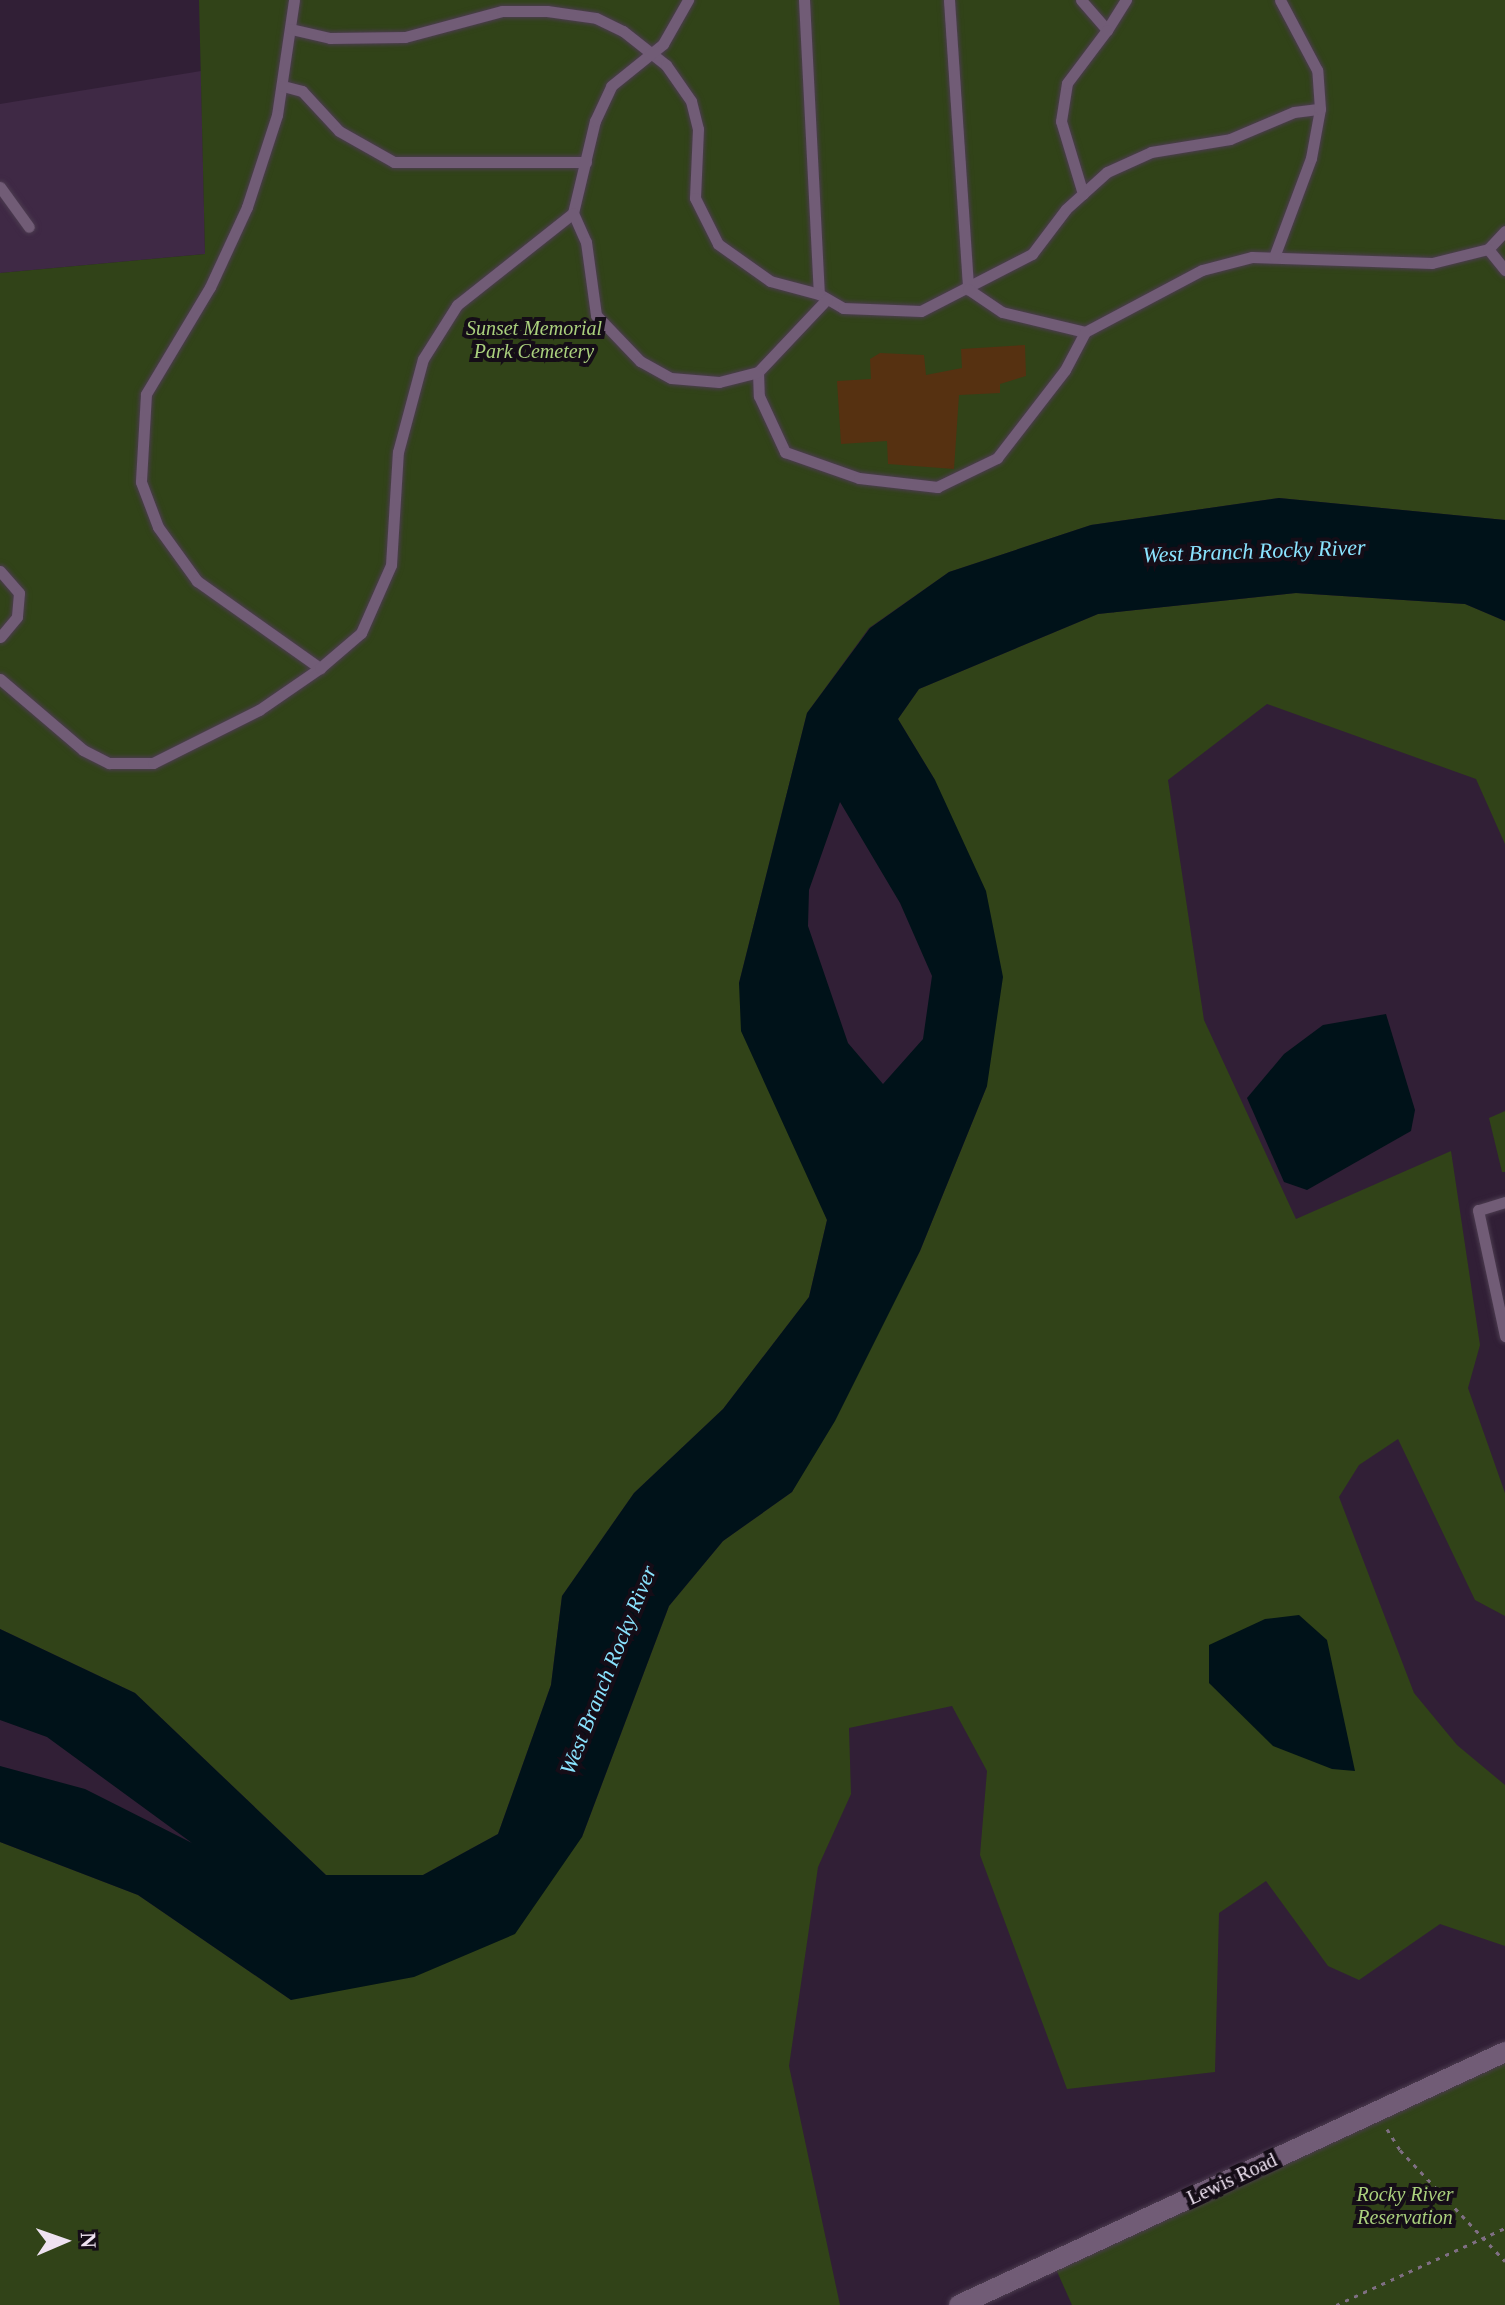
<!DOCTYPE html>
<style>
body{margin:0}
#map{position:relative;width:1505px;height:2305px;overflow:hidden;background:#311f36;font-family:Georgia,serif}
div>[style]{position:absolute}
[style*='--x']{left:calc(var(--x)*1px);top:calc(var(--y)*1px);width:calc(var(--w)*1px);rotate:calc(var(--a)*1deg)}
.built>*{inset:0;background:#3f2945}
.green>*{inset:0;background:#314318}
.water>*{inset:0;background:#001219}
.building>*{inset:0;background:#563111}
.path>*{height:3px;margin-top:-1.5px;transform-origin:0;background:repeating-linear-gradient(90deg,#7f6f83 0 4px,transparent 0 10px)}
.roads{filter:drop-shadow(0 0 2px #4c3c50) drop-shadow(0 0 2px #4c3c50)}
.service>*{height:11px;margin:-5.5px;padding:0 5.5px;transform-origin:5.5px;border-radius:5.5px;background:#715c76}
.tertiary>*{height:20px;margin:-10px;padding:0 10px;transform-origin:10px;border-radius:10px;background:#715c76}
span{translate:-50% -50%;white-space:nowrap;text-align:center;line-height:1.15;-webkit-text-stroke:8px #150d17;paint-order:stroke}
.park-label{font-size:20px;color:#aad07d;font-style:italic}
.street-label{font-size:20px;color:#eee2f1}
.water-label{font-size:22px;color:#8ae4ff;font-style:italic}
.north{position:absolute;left:24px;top:2201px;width:80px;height:80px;-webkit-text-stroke:6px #150d17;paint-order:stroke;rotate:88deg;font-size:22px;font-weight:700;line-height:32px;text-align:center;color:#eee2f1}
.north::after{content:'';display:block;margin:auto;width:28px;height:36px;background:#eee2f1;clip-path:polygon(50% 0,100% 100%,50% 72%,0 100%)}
</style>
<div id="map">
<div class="built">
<i style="clip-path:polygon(201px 71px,205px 254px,0 273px,0 104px)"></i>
</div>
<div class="green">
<i style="clip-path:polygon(199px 0,1505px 0,1505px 520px,1279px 498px,1091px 525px,949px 572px,869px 628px,807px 713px,739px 983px,827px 1220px,809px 1297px,723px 1409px,634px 1493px,562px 1596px,551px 1685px,498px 1834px,423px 1875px,326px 1875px,135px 1693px,0 1629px,0 273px,205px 254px)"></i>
<i style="clip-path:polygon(1296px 593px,1465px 604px,1505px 621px,1505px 844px,1476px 779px,1267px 704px,1168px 780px,1204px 1020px,1296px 1219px,1451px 1151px,1480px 1345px,1468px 1388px,1505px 1493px,1505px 1616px,1475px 1600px,1398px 1439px,1359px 1465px,1339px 1497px,1414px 1693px,1457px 1745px,1505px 1785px,1505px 1946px,1440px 1924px,1359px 1980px,1328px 1966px,1266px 1881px,1219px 1913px,1215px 2072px,1067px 2089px,980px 1855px,987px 1771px,952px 1706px,849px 1728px,851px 1794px,818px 1867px,789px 2066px,840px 2305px,0 2305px,0 1842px,138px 1895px,291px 2000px,582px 1837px,669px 1606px,723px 1541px,792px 1492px,920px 1251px,987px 1086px,935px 780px,898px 719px,919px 689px,1098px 614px)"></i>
<i style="clip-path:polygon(1505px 1111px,1505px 1172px,1502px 1172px,1489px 1118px)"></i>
<i style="clip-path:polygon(1505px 2051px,1505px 2305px,1072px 2305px,1051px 2258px)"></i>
</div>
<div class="water">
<i style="clip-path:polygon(evenodd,1279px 498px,1505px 520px,1505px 621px,1465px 604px,1296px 593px,1098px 614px,919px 689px,898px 719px,935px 780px,986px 891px,1003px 977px,987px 1086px,920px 1251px,835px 1421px,792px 1492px,723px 1541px,669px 1606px,582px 1837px,515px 1934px,414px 1977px,291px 2000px,138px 1895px,0 1842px,0 1766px,85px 1789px,192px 1843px,47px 1737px,0 1720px,0 1629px,135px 1693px,326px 1875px,423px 1875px,498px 1834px,551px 1685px,562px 1596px,634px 1493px,723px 1409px,809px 1297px,827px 1220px,741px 1031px,739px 983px,807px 713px,870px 628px,949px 572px,1091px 525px,1279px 498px,840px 802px,900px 903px,932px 976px,923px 1039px,883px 1084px,848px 1043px,808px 926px,809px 890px,840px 802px)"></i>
<i style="clip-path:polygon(1386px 1014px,1415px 1110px,1411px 1131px,1307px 1190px,1284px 1182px,1247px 1098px,1284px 1054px,1323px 1025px)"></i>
<i style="clip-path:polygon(1299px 1615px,1327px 1640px,1355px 1771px,1332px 1769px,1273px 1746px,1209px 1683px,1209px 1645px,1265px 1619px)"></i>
</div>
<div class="building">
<i style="clip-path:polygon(1025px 345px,1026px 376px,1000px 384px,1000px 393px,959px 395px,954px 469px,888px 464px,887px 441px,841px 444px,837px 381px,871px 379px,870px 359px,880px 353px,924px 355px,926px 375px,962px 368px,961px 349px)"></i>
</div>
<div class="path">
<i style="--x:1387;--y:2129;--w:25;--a:58"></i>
<i style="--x:1400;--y:2150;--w:153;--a:46.6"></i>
<i style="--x:1336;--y:2305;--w:186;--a:-24.5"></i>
</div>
<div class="roads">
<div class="service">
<i style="--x:294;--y:0;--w:116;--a:98.4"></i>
<i style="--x:277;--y:115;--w:97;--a:108.1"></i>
<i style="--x:247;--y:207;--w:88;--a:114.8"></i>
<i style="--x:210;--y:287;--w:125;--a:120.9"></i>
<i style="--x:146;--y:394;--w:88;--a:93.3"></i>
<i style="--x:141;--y:482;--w:48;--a:69.3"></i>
<i style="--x:158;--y:527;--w:67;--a:54.2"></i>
<i style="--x:197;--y:581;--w:151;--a:35.3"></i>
<i style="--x:804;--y:0;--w:294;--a:87.1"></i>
<i style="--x:819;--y:294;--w:28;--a:30"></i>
<i style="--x:843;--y:308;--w:78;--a:2.2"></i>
<i style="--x:921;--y:311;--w:125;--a:-27.2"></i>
<i style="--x:1032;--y:254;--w:56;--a:-52.9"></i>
<i style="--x:1066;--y:209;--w:55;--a:-42.1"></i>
<i style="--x:1107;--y:172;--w:48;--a:-24.4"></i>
<i style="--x:1151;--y:152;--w:80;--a:-9.3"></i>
<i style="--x:1230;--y:139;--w:69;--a:-22.9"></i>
<i style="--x:1294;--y:112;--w:26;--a:-7"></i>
<i style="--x:949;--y:0;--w:290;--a:86.2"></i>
<i style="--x:968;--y:289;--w:41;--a:34.1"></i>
<i style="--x:1002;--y:312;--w:85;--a:13.5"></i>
<i style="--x:1085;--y:332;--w:132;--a:-27.9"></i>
<i style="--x:1202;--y:270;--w:52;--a:-14.6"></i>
<i style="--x:1252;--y:257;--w:180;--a:1.9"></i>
<i style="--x:1432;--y:263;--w:58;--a:-14"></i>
<i style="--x:1081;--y:0;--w:40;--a:49"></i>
<i style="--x:1107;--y:30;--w:36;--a:-58"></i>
<i style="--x:291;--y:29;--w:40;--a:13"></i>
<i style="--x:330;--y:38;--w:75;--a:-0.8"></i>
<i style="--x:405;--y:37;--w:100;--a:-15"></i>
<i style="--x:502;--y:11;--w:45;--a:0"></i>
<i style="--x:547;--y:11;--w:49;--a:8.1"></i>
<i style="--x:596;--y:18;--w:30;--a:26"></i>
<i style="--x:623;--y:31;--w:55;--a:38.3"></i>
<i style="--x:666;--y:65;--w:44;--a:55.2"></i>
<i style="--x:691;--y:101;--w:29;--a:76"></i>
<i style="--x:698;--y:129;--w:69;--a:92.5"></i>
<i style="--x:695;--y:198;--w:51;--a:63.4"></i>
<i style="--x:718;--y:244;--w:64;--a:35.4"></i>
<i style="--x:770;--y:281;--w:51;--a:14.9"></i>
<i style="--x:283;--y:86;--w:20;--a:15"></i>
<i style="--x:302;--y:91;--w:54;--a:47.2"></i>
<i style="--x:339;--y:131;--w:63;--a:29.4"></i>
<i style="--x:394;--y:162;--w:192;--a:0"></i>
<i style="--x:0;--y:187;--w:49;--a:54.1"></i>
<i style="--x:1083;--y:194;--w:76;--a:-106.8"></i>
<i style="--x:1061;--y:121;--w:38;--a:-81"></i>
<i style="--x:1067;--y:83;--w:66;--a:-53"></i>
<i style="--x:573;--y:213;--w:95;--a:-76.6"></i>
<i style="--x:595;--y:121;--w:38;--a:-65"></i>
<i style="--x:611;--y:86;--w:67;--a:-38.9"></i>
<i style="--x:663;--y:44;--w:51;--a:-60.4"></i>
<i style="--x:1505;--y:231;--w:25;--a:133"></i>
<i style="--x:1488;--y:249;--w:27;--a:51"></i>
<i style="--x:1274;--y:257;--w:106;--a:-69.5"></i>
<i style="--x:1311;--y:158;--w:50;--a:-79.6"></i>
<i style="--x:1320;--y:109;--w:39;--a:-94"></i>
<i style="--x:1317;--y:70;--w:79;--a:-117.9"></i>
<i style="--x:827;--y:299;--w:100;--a:133.4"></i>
<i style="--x:758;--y:372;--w:24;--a:88"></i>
<i style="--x:759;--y:396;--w:62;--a:65.1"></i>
<i style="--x:785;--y:452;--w:78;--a:19.4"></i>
<i style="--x:859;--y:478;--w:79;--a:6.6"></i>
<i style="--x:937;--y:487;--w:67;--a:-25.8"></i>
<i style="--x:997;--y:458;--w:111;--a:-52.3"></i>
<i style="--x:1065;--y:370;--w:43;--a:-62.2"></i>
<i style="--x:0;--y:571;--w:29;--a:49"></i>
<i style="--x:19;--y:593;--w:24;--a:95"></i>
<i style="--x:17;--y:617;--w:26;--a:130"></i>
<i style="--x:0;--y:679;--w:109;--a:40.5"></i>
<i style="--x:83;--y:750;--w:29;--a:27"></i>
<i style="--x:109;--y:763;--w:44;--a:0"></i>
<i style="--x:153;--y:763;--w:119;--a:-26.6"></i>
<i style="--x:259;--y:710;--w:74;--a:-34.5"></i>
<i style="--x:320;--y:668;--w:54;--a:-40.5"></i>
<i style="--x:361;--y:633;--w:74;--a:-66.2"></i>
<i style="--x:391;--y:565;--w:113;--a:-86.5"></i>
<i style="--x:398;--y:452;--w:96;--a:-75"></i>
<i style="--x:423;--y:359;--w:64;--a:-57.8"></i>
<i style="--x:457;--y:305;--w:148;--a:-38.4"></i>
<i style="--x:573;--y:213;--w:32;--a:66"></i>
<i style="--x:586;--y:242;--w:74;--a:82.2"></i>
<i style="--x:596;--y:315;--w:64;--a:46.3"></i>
<i style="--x:640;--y:361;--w:35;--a:29"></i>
<i style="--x:671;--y:378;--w:48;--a:4.8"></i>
<i style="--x:719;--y:382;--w:40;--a:-14.4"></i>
<i style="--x:1505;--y:1202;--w:28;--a:163"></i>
<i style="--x:1478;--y:1210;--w:129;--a:77.9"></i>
</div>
<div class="tertiary">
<i style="--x:959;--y:2305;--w:602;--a:-24.86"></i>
</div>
</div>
<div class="park-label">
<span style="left:534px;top:340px">Sunset Memorial<br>Park Cemetery</span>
<span style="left:1405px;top:2206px">Rocky River<br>Reservation</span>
</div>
<div class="street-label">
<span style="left:1232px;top:2179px;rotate:-25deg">Lewis Road</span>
</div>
<div class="water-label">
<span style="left:1254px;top:551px;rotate:-2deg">West Branch Rocky River</span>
<span style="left:608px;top:1670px;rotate:-68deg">West Branch Rocky River</span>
</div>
<div class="north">N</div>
</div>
